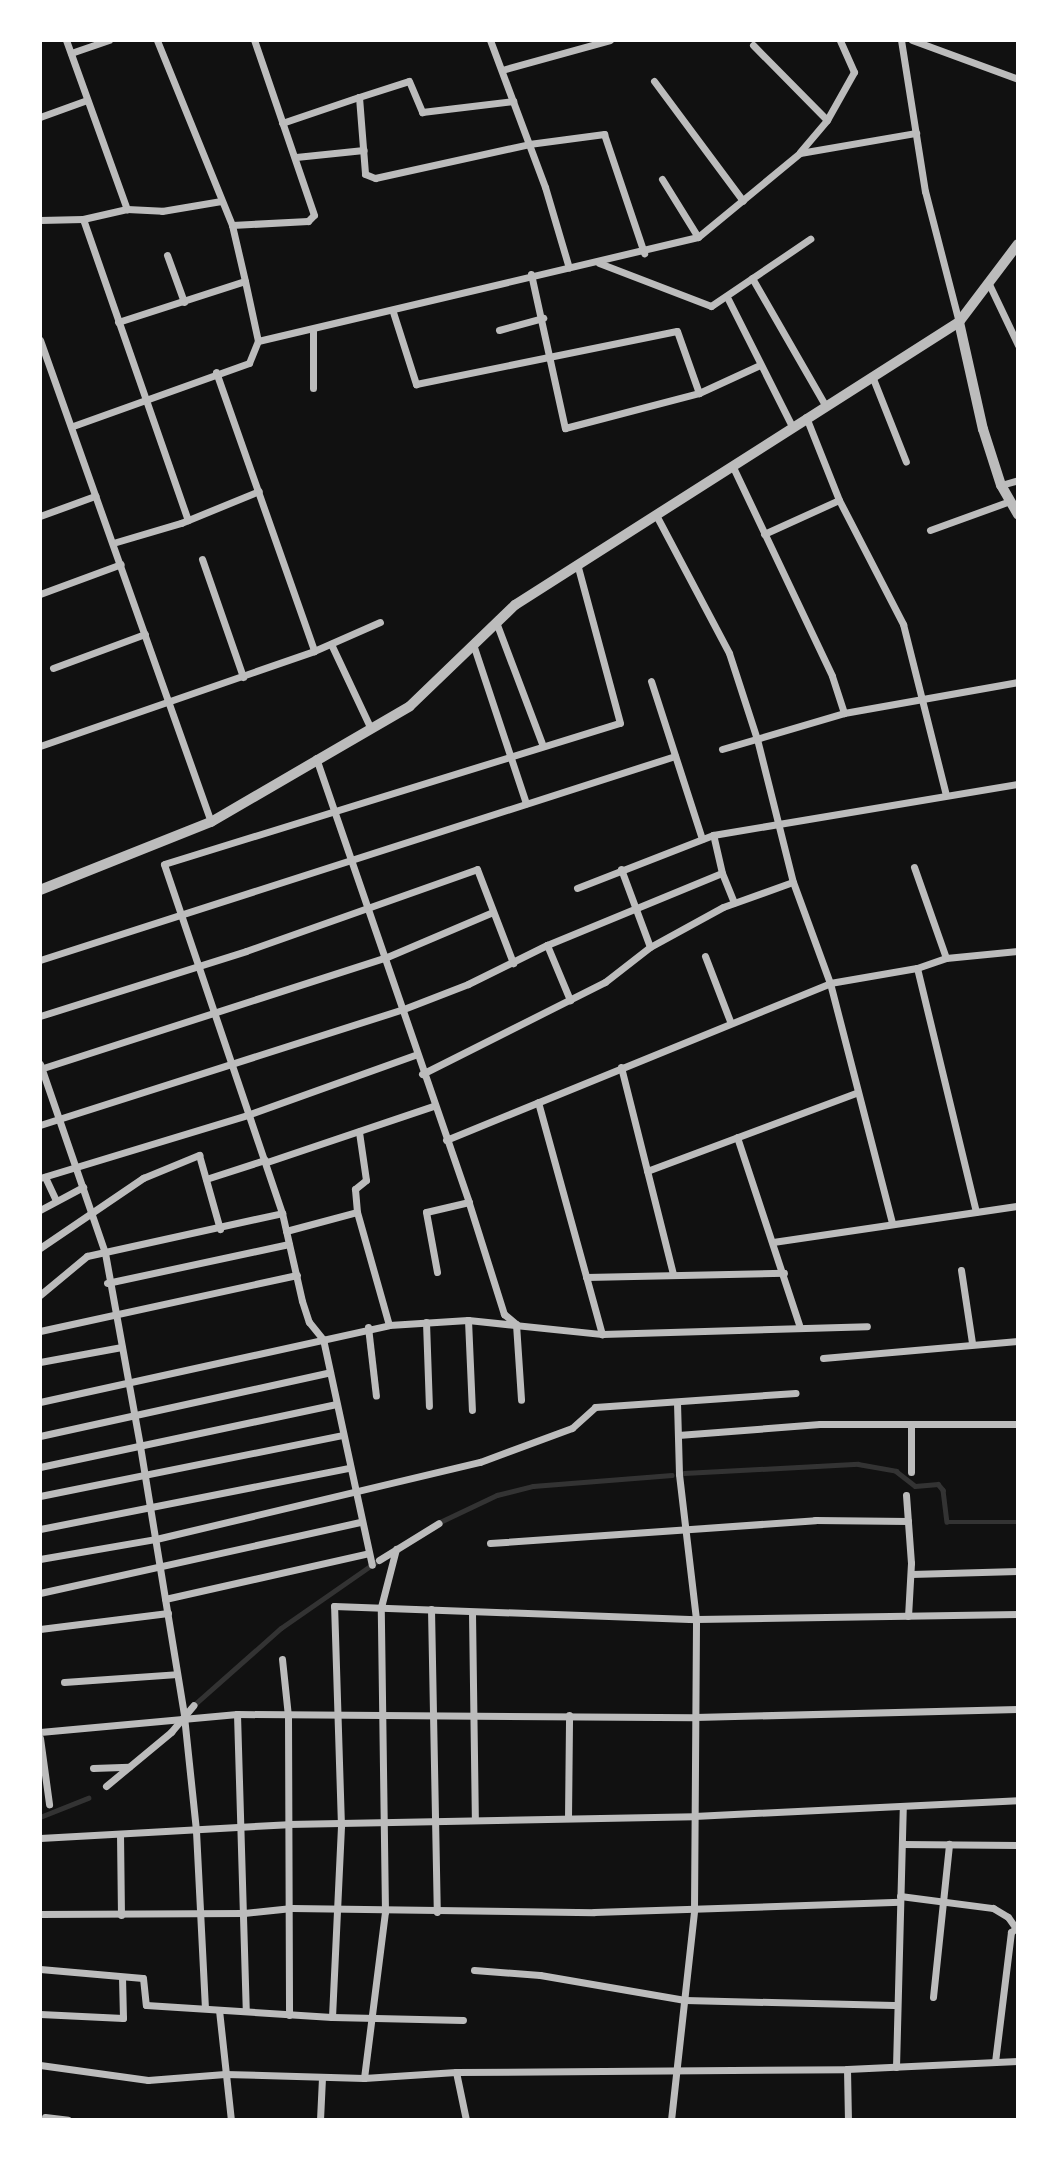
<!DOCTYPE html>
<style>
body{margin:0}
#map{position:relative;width:1058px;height:2160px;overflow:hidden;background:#111;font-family:Karla,sans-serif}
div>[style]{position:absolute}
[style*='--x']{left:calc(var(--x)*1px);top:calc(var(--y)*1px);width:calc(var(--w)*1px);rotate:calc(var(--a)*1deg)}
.stream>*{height:4.5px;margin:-2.25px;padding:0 2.25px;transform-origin:2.25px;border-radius:2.25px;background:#333}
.minor>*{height:7px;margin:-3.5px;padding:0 3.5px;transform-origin:3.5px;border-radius:3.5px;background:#bcbcbc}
.tertiary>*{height:10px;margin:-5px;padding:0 5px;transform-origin:5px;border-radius:5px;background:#bcbcbc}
span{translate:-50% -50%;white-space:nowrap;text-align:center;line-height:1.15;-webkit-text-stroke:7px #fff;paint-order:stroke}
.frame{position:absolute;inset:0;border:42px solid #fff;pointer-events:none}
</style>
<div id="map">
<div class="stream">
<i style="--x:684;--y:1473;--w:174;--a:-3"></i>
<i style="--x:858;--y:1464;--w:39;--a:10"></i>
<i style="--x:896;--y:1471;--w:24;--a:38"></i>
<i style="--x:915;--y:1486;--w:23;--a:-5"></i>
<i style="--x:938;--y:1484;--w:8;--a:50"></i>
<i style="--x:943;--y:1490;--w:32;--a:83"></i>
<i style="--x:947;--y:1522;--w:71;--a:0"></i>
<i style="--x:440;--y:1522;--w:63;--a:-25.3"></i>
<i style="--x:497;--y:1495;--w:37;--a:-14"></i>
<i style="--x:533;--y:1486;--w:139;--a:-4.5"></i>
<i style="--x:194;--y:1705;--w:116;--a:-41.5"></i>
<i style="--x:281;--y:1628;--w:119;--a:-34.8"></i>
<i style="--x:40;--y:1817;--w:52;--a:-21.6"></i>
</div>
<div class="minor">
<i style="--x:66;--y:40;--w:180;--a:70.2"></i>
<i style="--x:490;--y:40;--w:157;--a:69.5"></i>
<i style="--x:545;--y:187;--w:84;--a:73.5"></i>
<i style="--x:901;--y:40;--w:153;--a:81"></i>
<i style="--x:925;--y:191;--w:135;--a:75.5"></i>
<i style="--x:912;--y:40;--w:113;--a:20.2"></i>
<i style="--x:753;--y:45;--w:105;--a:45.4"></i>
<i style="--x:71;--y:53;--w:40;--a:-18.9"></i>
<i style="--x:502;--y:70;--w:112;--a:-15.5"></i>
<i style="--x:654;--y:81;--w:149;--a:53.4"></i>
<i style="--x:359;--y:97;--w:52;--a:-17.7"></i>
<i style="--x:409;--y:81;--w:34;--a:67"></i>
<i style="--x:422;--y:112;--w:92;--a:-6.9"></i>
<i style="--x:40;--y:117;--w:50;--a:-19.9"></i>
<i style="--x:282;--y:123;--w:81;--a:-18.7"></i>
<i style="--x:359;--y:97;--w:77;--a:85.5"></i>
<i style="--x:365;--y:174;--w:11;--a:22"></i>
<i style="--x:375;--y:178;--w:158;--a:-12.4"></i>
<i style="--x:529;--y:144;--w:76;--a:-7.6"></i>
<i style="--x:604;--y:134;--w:126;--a:71.4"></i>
<i style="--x:800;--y:152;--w:42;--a:-49.8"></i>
<i style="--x:827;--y:120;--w:55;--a:-60.6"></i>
<i style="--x:854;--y:72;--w:35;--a:-114"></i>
<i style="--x:296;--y:157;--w:68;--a:-5.9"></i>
<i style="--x:662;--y:179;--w:68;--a:58.2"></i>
<i style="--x:83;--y:219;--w:319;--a:70.8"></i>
<i style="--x:40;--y:220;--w:43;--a:-1.3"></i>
<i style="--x:83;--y:219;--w:45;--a:-12.8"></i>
<i style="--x:127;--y:209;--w:35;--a:3"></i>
<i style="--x:162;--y:211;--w:60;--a:-9.6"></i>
<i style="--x:232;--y:225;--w:76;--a:-3"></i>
<i style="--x:308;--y:221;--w:8;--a:-45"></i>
<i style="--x:314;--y:215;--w:185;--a:-108.9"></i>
<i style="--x:167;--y:255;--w:50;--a:70.1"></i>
<i style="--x:599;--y:263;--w:120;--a:21"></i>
<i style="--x:711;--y:306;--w:120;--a:-34.1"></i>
<i style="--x:531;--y:274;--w:158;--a:77.6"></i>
<i style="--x:565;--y:428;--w:138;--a:-14.6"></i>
<i style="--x:699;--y:393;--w:67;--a:-24.7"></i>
<i style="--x:752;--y:278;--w:146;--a:60.1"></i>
<i style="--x:245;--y:281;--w:61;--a:77.8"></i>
<i style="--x:988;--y:282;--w:70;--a:64.5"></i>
<i style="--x:728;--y:299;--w:142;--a:63.3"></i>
<i style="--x:393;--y:312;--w:76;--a:72.3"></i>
<i style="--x:416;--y:384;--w:266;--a:-11.5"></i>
<i style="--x:677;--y:331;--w:66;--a:70.5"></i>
<i style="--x:118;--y:322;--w:133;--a:-17.9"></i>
<i style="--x:245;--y:281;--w:57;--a:-103.1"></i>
<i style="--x:232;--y:225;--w:200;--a:-112.1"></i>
<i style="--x:499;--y:330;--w:46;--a:-15.3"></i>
<i style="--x:313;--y:331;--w:57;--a:90"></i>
<i style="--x:40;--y:340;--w:511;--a:70.47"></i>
<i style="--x:216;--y:372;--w:296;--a:70.6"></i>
<i style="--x:872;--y:376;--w:92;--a:68.4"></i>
<i style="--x:806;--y:417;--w:89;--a:68.3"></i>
<i style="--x:839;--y:500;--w:140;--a:62.7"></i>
<i style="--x:903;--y:624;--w:176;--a:75.9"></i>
<i style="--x:73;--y:426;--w:187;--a:-19.7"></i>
<i style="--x:249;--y:363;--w:24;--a:-68"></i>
<i style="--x:258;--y:341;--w:452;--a:-13.3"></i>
<i style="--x:698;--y:237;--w:132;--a:-39.5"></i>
<i style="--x:800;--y:153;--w:118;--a:-9.8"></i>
<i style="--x:732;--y:465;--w:233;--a:64.6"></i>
<i style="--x:832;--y:676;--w:39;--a:72"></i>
<i style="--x:1001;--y:485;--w:18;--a:-16"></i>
<i style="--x:656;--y:515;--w:156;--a:62.1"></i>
<i style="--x:729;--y:653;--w:90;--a:72"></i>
<i style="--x:757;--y:739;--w:147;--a:75.9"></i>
<i style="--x:793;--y:882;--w:108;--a:69.9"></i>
<i style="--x:830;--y:983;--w:248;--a:75.5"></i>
<i style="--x:40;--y:516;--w:59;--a:-20"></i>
<i style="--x:930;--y:530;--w:85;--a:-19.9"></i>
<i style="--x:764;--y:534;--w:82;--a:-24.4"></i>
<i style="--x:113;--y:543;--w:71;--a:-16.4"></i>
<i style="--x:181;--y:523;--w:84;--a:-22.3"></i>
<i style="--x:202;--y:559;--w:125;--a:70.8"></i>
<i style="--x:40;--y:594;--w:86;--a:-20.3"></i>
<i style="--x:496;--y:622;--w:130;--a:69.3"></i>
<i style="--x:331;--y:644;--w:94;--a:64.8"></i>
<i style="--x:473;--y:644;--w:168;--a:71.6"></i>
<i style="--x:53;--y:668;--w:98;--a:-20.3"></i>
<i style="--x:651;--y:681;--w:166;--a:72.1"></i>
<i style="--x:40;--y:746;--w:290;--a:-19.1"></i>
<i style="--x:314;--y:651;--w:72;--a:-23.7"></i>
<i style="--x:722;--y:749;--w:127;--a:-16.4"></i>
<i style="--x:844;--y:713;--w:177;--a:-10.1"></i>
<i style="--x:316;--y:758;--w:470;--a:71"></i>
<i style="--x:469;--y:1202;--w:44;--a:166.9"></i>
<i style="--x:426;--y:1212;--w:61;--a:79.6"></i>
<i style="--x:914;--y:867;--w:96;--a:70.6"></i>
<i style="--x:621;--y:869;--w:83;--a:69.6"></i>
<i style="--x:722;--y:873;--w:32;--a:68"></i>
<i style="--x:577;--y:888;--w:146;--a:-21.3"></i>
<i style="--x:713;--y:835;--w:309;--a:-9.5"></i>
<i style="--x:547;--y:945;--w:60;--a:67.3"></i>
<i style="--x:705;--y:956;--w:70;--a:69"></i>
<i style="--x:40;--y:960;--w:667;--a:-17.81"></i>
<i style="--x:917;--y:968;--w:251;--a:76.4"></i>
<i style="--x:40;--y:1016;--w:216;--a:-17.5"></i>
<i style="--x:246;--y:951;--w:245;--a:-19.5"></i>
<i style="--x:477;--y:869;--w:101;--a:69"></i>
<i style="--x:40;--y:1064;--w:200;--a:71"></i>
<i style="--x:105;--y:1253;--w:196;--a:79.7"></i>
<i style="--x:140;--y:1446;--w:274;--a:80.7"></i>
<i style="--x:184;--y:1716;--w:116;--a:84"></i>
<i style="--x:196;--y:1831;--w:176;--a:87.1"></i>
<i style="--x:621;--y:1067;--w:213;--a:75.9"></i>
<i style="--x:40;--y:1069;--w:365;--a:-17.9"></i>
<i style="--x:387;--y:957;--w:115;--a:-23"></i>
<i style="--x:422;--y:1074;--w:205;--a:-26.7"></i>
<i style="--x:605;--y:982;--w:57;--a:-37.9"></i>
<i style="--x:650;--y:947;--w:83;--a:-28.7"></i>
<i style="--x:723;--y:907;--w:74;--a:-19.7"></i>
<i style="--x:538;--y:1102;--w:241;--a:74.6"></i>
<i style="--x:40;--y:1125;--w:379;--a:-17.7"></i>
<i style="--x:401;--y:1010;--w:72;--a:-21.2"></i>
<i style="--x:468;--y:984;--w:88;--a:-26.3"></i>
<i style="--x:547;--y:945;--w:189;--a:-22.4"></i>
<i style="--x:722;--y:873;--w:39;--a:-103"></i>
<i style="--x:737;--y:1137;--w:198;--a:71.7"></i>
<i style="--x:446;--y:1140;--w:415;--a:-22.2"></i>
<i style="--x:830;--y:983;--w:88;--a:-9.8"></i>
<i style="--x:917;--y:968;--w:31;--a:-19"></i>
<i style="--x:946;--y:958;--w:72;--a:-5.6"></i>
<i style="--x:267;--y:1162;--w:175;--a:-18.6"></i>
<i style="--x:647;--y:1171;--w:225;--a:-20.5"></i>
<i style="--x:45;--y:1177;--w:26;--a:65"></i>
<i style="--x:40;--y:1178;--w:220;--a:-16.9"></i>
<i style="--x:250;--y:1114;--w:175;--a:-19.7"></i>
<i style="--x:206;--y:1179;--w:62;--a:-17.9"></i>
<i style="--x:468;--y:1200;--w:120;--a:72.5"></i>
<i style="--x:504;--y:1314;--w:16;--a:40"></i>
<i style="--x:516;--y:1324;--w:76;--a:86.2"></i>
<i style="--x:40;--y:1210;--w:49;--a:-28.1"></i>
<i style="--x:357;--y:1212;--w:117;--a:74.2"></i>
<i style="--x:282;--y:1213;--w:90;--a:77.2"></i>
<i style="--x:302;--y:1301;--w:22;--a:72"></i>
<i style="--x:309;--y:1322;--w:22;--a:51"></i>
<i style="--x:323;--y:1339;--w:231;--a:77.8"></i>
<i style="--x:286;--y:1231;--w:73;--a:-15"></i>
<i style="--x:357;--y:1212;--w:23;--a:-95"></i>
<i style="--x:355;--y:1189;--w:14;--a:-39"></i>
<i style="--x:366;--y:1180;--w:49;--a:-98.3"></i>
<i style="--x:773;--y:1242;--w:248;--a:-8.4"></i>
<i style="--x:40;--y:1248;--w:125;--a:-34.2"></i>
<i style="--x:143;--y:1178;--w:61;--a:-22.3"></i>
<i style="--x:199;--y:1155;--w:77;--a:74.2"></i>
<i style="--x:961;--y:1270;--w:74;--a:81.4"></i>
<i style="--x:586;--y:1277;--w:198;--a:-1.2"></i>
<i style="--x:107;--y:1283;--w:186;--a:-12.1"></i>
<i style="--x:40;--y:1295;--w:61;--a:-39.7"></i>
<i style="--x:87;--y:1256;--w:200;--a:-12.4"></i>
<i style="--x:282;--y:1213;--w:368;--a:-108.7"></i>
<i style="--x:164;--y:864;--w:477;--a:-17.2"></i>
<i style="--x:620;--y:723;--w:165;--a:-105.1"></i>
<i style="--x:468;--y:1320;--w:90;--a:87.5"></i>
<i style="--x:426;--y:1322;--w:84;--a:88"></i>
<i style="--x:368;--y:1327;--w:69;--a:83.4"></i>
<i style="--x:40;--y:1331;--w:263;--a:-12.3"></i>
<i style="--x:823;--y:1358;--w:196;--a:-5"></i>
<i style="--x:40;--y:1362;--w:83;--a:-10.4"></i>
<i style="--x:40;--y:1402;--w:357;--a:-12.4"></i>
<i style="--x:389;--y:1325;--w:79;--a:-3.6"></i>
<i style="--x:468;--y:1320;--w:135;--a:6"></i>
<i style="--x:602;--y:1334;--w:265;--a:-1.7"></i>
<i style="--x:678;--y:1435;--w:142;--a:-4.4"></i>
<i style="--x:820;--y:1424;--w:198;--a:0"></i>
<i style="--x:40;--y:1436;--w:297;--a:-12.4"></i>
<i style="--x:40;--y:1467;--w:303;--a:-12"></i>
<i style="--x:911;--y:1472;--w:48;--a:-90"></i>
<i style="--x:906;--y:1495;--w:68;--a:85.8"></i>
<i style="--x:911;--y:1563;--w:53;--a:93.2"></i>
<i style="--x:40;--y:1496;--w:308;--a:-11.4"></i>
<i style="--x:40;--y:1529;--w:315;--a:-11.2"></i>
<i style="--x:490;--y:1543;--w:326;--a:-4"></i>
<i style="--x:815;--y:1520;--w:93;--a:0.6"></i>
<i style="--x:40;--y:1559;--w:118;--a:-9.8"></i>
<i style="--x:156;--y:1539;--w:333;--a:-13.4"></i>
<i style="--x:480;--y:1462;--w:98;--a:-20.3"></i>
<i style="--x:572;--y:1428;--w:31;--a:-42"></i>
<i style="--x:595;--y:1407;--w:201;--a:-4"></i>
<i style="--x:379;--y:1560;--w:70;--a:-31.7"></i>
<i style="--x:911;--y:1574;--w:107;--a:-1.6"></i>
<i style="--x:40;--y:1593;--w:329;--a:-12.5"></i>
<i style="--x:165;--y:1599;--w:209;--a:-12.7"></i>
<i style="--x:431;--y:1609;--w:303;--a:88.9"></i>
<i style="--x:472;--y:1613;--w:207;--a:89.2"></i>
<i style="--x:40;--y:1629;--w:129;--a:-7.1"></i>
<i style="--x:282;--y:1659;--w:57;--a:84"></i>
<i style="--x:288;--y:1716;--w:299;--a:89.8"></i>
<i style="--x:64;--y:1682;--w:113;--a:-4"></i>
<i style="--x:237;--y:1714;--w:297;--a:88.3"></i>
<i style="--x:40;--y:1732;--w:198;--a:-5.2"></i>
<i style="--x:237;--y:1714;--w:458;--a:0.4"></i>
<i style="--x:695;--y:1717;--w:323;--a:-1.4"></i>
<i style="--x:40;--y:1738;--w:67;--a:82.2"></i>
<i style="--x:93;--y:1768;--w:36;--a:-2"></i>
<i style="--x:106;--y:1786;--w:85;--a:-39.7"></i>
<i style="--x:171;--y:1732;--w:35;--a:-50"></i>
<i style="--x:568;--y:1818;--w:103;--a:-89.4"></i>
<i style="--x:120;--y:1834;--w:81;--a:89.3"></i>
<i style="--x:40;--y:1838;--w:248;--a:-3.2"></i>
<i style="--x:288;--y:1824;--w:406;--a:-1.1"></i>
<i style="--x:694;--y:1816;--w:324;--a:-2.8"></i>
<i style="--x:902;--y:1844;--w:116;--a:0.5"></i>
<i style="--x:900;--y:1896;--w:94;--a:7.4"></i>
<i style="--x:993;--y:1908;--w:17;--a:31"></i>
<i style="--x:1008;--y:1917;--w:12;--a:55"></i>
<i style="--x:40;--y:1914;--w:204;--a:-0.3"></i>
<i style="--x:244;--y:1913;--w:48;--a:-5.9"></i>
<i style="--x:292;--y:1908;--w:302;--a:0.8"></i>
<i style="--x:594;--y:1912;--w:306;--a:-1.9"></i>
<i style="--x:40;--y:1969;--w:103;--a:5"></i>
<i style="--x:143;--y:1978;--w:27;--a:84"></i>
<i style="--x:146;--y:2005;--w:186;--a:3.7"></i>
<i style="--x:332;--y:2017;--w:131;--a:1.3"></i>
<i style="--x:474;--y:1970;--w:66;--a:4.3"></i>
<i style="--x:540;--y:1975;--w:147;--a:9.8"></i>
<i style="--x:685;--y:2000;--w:209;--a:1.4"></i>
<i style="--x:933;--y:1997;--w:154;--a:-84"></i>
<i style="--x:219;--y:2010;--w:111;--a:83.8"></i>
<i style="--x:40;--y:2014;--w:83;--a:2.8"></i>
<i style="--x:123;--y:2018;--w:41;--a:-91.4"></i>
<i style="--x:332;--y:2017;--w:191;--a:-87.3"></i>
<i style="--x:341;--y:1826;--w:220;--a:-91.8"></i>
<i style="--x:334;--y:1606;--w:362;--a:2.1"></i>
<i style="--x:696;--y:1619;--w:322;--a:-0.9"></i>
<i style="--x:995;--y:2062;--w:131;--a:-83"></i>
<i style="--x:1011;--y:1932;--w:9;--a:-36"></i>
<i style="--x:40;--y:2065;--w:109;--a:7.9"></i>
<i style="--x:148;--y:2080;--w:77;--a:-4.5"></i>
<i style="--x:225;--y:2074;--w:139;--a:1.6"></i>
<i style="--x:364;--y:2078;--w:92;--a:-3.7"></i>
<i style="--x:456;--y:2072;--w:391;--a:-0.4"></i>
<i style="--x:847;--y:2069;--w:171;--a:-2.7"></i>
<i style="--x:896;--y:2067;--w:261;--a:-88.5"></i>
<i style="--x:847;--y:2069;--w:51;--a:88.9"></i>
<i style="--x:456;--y:2072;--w:49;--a:78.2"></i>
<i style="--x:364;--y:2078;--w:167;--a:-82.8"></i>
<i style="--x:385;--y:1912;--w:305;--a:-90.8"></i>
<i style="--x:381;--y:1607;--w:60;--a:-75.5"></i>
<i style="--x:45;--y:2117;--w:23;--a:7"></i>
<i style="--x:320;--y:2120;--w:42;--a:-87.3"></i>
<i style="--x:671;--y:2120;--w:211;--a:-83.7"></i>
<i style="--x:694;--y:1910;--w:291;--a:-89.6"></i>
<i style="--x:696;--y:1619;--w:146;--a:-96.7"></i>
<i style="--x:679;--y:1474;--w:71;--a:-91.6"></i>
</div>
<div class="tertiary">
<i style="--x:959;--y:322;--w:110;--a:77.4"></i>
<i style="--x:983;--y:429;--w:59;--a:72.2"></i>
<i style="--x:1001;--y:485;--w:34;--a:60"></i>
<i style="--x:40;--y:890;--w:184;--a:-21.7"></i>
<i style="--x:211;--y:822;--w:230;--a:-30.2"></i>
<i style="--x:410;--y:706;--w:146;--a:-43.9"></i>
<i style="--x:515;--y:605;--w:527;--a:-32.51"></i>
<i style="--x:959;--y:322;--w:98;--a:-52.9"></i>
</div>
<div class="frame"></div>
</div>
